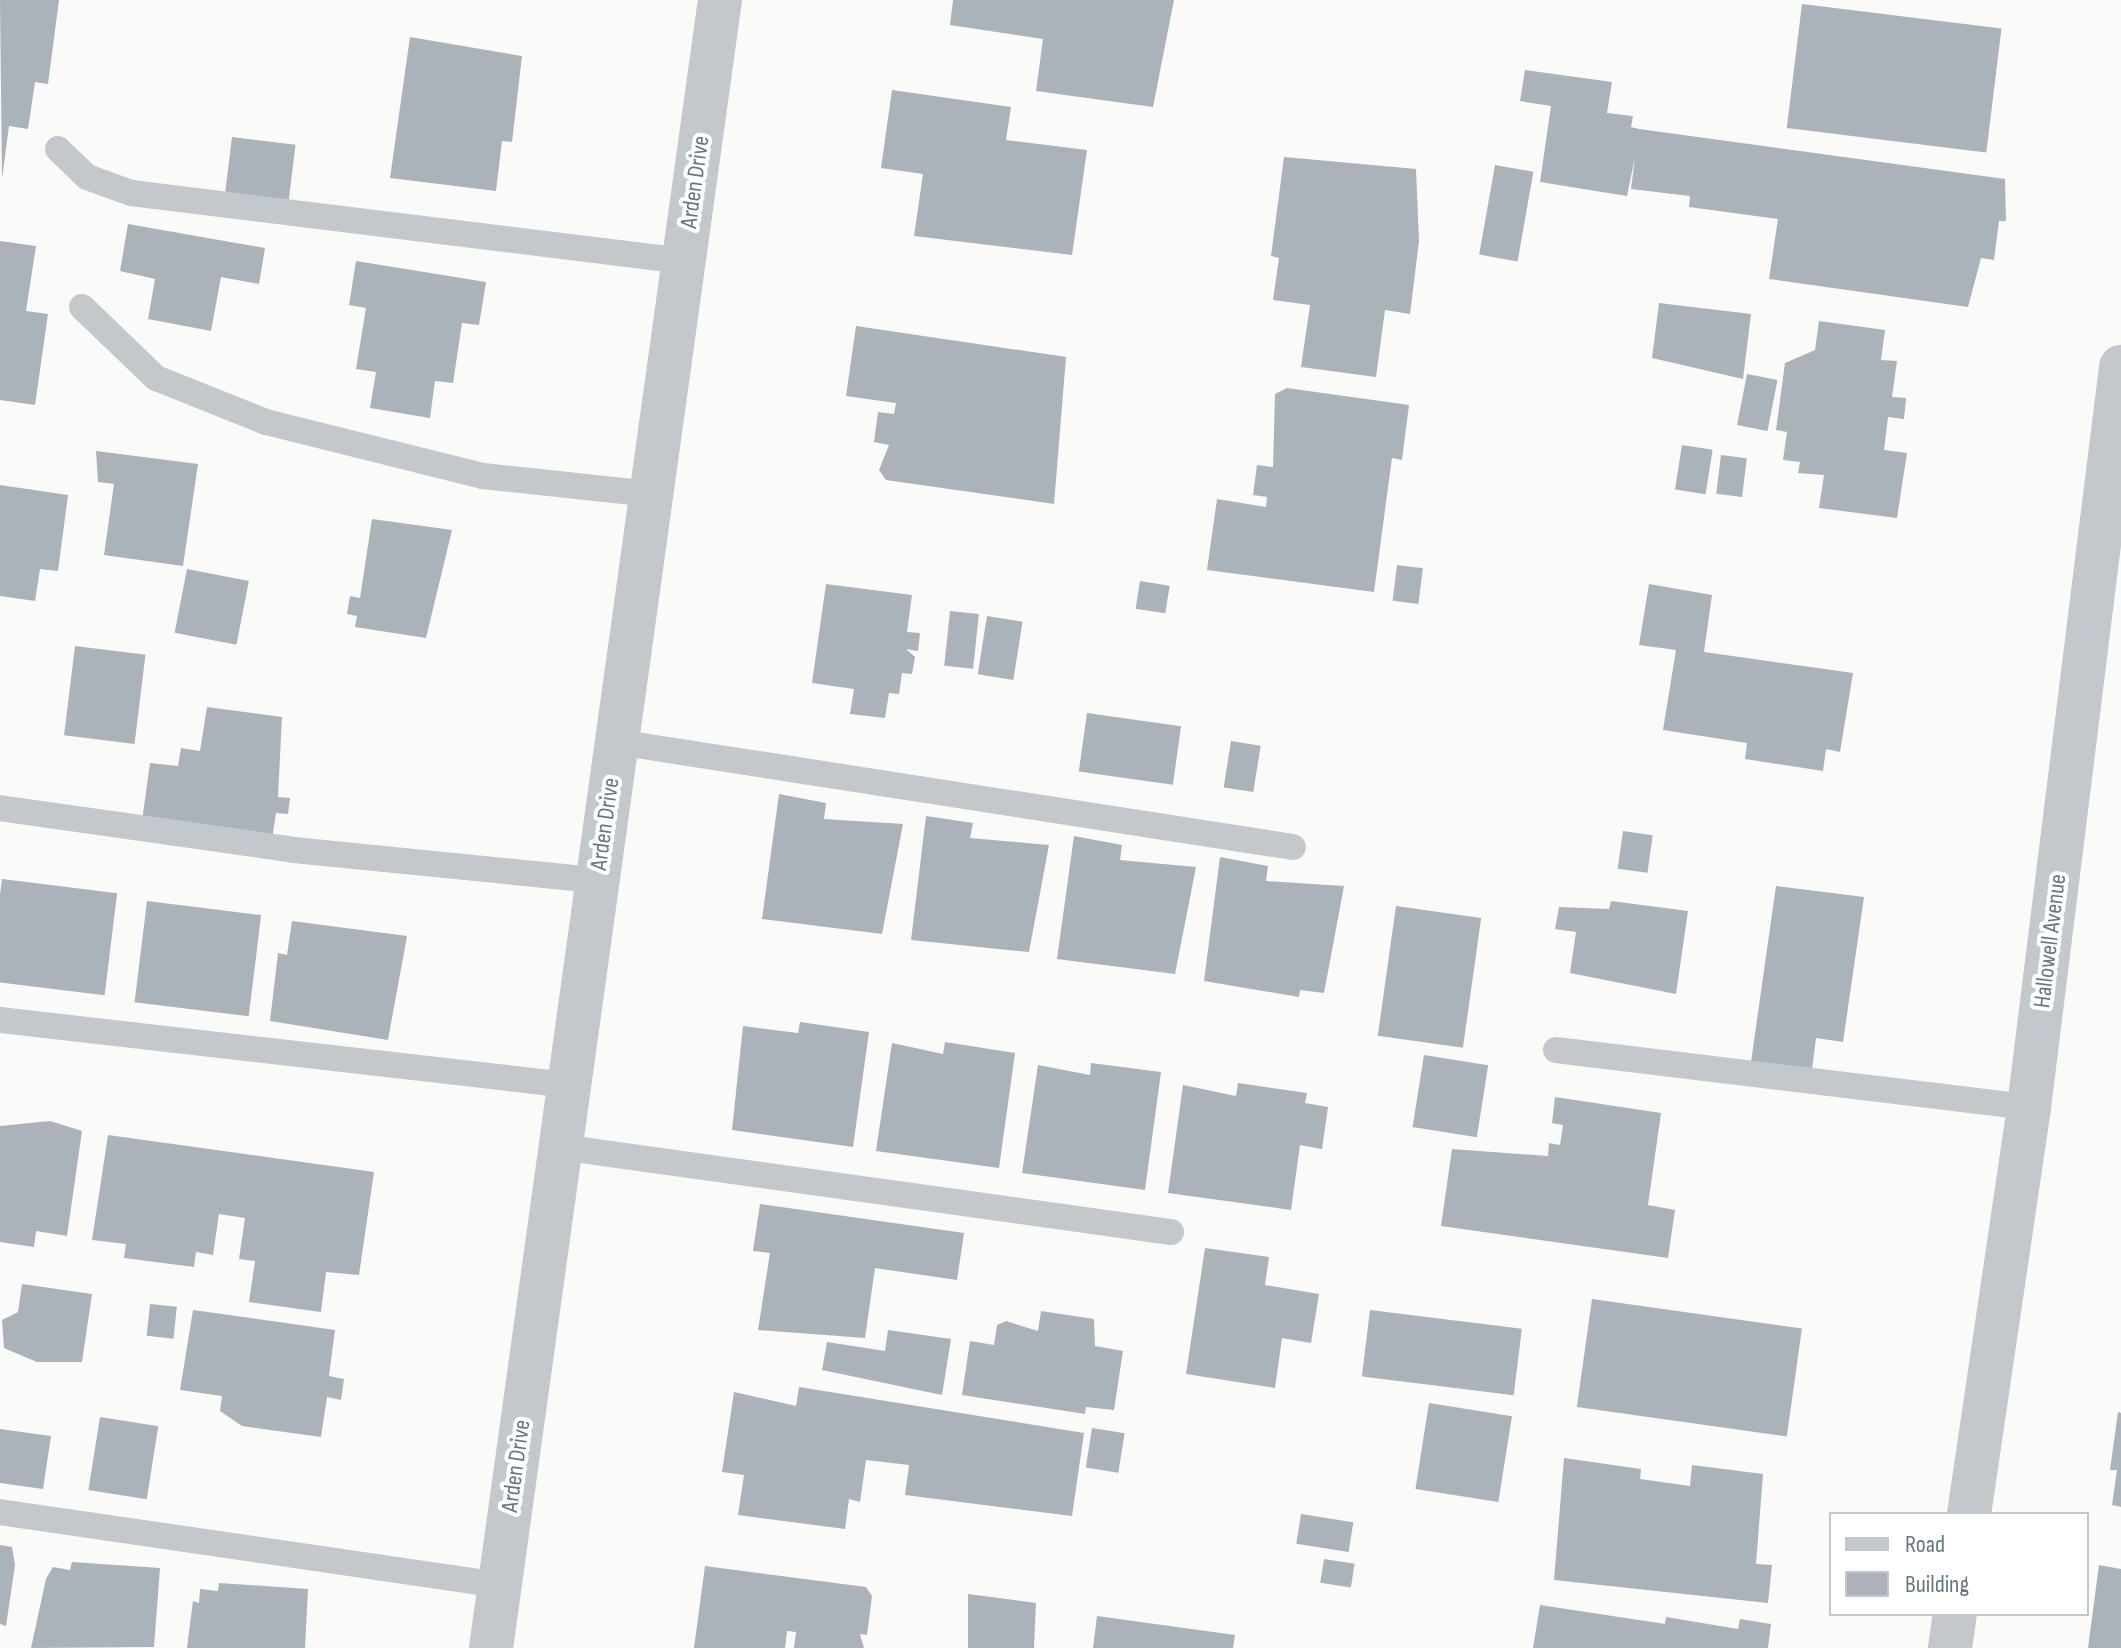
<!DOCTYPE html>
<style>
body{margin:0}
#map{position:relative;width:2121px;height:1648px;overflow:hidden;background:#fafaf8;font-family:"Sofia Sans Condensed",sans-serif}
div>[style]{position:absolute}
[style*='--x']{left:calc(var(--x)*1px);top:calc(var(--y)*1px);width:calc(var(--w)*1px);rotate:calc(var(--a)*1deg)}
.building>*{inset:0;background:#aab3b9;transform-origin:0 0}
.service>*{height:26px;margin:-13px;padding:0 13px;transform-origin:13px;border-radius:13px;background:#c3c8cc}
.minor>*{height:44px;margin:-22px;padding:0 22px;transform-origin:22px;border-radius:22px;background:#c3c8cc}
.tertiary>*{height:44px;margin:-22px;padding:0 22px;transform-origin:22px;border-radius:22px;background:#c3c8cc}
span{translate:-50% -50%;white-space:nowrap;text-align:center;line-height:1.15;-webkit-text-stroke:8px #fff;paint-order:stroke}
.street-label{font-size:24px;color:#657683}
.legend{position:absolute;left:1829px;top:1512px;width:260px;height:104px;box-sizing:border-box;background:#fff;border:2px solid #c1c8cd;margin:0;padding:10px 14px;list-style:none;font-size:24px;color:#657683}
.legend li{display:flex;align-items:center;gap:16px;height:40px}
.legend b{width:40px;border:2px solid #c1c8cd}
</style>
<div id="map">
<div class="building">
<i style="clip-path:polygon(0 0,59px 0,48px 84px,35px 82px,28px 129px,9px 126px,2px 179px)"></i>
<i style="clip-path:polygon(953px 0,1174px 0,1153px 107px,1036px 91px,1043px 39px,950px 25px)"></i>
<i style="left:1802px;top:4px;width:201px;height:125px;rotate:7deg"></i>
<i style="clip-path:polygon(410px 37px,522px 56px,512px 142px,502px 141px,496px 191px,390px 178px)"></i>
<i style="clip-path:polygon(1525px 70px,1612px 82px,1607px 113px,1633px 116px,1631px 127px,1639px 129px,2005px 179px,2006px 221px,1999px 221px,1994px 260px,1981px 258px,1968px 307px,1769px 279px,1778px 219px,1689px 207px,1690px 196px,1631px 189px,1635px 157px,1627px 196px,1540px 182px,1551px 106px,1520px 101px)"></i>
<i style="clip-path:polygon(892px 90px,1011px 107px,1006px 140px,1087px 150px,1072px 255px,914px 236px,923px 174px,881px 168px)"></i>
<i style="left:232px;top:137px;width:64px;height:56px;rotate:7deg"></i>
<i style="clip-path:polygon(1284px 157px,1416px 169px,1419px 241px,1410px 314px,1385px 310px,1376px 377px,1301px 367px,1310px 305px,1273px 300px,1279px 258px,1271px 256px)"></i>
<i style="left:1495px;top:165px;width:39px;height:91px;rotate:10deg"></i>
<i style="clip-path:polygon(128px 224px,265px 248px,259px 284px,221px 277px,211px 331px,148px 319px,155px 279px,120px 271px)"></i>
<i style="clip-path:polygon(0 241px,36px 246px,26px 311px,48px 314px,35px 405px,0 400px)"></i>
<i style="clip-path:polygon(356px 261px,486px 282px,479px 325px,462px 323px,453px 383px,435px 381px,430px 418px,370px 408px,376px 372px,356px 369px,366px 308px,349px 305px)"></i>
<i style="clip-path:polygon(1659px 303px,1751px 314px,1743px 379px,1652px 358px)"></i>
<i style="clip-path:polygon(1819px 321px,1885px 330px,1881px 360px,1897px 361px,1892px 397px,1906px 398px,1904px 419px,1888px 417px,1884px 450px,1907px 453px,1897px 518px,1819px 508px,1824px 475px,1798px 473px,1800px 462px,1783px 460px,1787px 432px,1776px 430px,1785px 363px,1815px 350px)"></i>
<i style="clip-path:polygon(856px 326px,1066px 357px,1054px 504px,886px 480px,879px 470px,889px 445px,874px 442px,878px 412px,894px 414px,896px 403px,846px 396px)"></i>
<i style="left:1747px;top:374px;width:31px;height:52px;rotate:11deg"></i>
<i style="clip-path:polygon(1287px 388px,1409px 405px,1402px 460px,1392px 458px,1374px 592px,1207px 570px,1217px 499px,1266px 507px,1267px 497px,1253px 495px,1257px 465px,1273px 467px,1275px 394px)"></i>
<i style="left:1682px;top:445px;width:31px;height:45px;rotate:9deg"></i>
<i style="clip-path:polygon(96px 451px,198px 464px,183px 566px,104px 555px,114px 484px,98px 482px)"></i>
<i style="left:1721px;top:455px;width:26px;height:39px;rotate:7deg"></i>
<i style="clip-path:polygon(0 485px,68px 495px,58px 571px,40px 569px,35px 601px,0 596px)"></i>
<i style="clip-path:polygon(372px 519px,452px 530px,426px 638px,355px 627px,357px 616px,347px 614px,350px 596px,360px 598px)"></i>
<i style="left:1397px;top:565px;width:26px;height:36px;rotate:7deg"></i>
<i style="left:187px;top:569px;width:63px;height:65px;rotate:11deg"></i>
<i style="left:1140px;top:581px;width:30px;height:28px;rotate:9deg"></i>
<i style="clip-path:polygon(826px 584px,912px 595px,907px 632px,920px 633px,918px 651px,906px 649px,915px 657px,912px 674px,902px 673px,899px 694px,889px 693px,885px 718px,850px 714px,854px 689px,812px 683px)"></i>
<i style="clip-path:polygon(1649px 584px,1712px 595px,1704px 652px,1853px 673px,1840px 752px,1826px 749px,1823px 771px,1745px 759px,1747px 743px,1663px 730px,1676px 650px,1639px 645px)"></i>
<i style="left:950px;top:611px;width:29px;height:55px;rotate:6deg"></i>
<i style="left:987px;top:616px;width:36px;height:59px;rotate:9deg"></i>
<i style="left:75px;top:646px;width:71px;height:90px;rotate:7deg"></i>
<i style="clip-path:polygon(207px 707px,282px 717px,278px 797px,290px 798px,288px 814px,276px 813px,272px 839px,142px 821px,150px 763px,178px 766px,181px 748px,200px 751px)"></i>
<i style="left:1087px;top:713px;width:95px;height:59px;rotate:8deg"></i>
<i style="left:1231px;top:741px;width:30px;height:47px;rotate:9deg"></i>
<i style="clip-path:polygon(779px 794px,826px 803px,824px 819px,903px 824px,882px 934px,762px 919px)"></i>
<i style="clip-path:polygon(926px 816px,973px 823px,970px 838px,1049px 845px,1029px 952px,911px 940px)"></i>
<i style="left:1623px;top:831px;width:30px;height:38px;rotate:8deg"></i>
<i style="clip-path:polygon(1074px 836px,1122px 845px,1120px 860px,1196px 867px,1175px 974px,1057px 959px)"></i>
<i style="clip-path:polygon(1220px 857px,1268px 866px,1266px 881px,1344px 886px,1324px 993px,1300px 990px,1299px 997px,1204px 981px)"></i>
<i style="left:2px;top:879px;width:116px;height:103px;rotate:7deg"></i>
<i style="clip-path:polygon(1776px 886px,1864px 897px,1843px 1042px,1816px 1038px,1812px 1070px,1751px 1062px)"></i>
<i style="left:147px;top:901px;width:115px;height:102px;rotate:7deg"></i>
<i style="clip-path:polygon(1611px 901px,1688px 911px,1676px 994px,1570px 973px,1576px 932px,1555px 929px,1559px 907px,1609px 909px)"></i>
<i style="left:1396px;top:906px;width:86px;height:131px;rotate:8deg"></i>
<i style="clip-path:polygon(292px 921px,407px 936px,388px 1040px,270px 1021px,278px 953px,287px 955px)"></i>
<i style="clip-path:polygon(800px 1022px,869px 1032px,853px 1147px,732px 1130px,743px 1026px,798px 1033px)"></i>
<i style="clip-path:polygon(945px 1042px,1015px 1053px,999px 1168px,876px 1151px,892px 1043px,943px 1054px)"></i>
<i style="left:1424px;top:1055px;width:65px;height:73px;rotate:9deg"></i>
<i style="clip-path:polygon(1091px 1063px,1161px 1072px,1145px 1190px,1022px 1173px,1038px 1065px,1090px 1075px)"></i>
<i style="clip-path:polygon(1238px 1083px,1307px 1093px,1305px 1103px,1328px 1107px,1322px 1149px,1300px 1145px,1291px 1210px,1168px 1193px,1183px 1085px,1236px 1096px)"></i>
<i style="clip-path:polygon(1555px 1097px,1661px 1113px,1648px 1205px,1675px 1210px,1668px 1258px,1441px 1226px,1452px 1149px,1548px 1156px,1549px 1143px,1560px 1145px,1563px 1125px,1552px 1123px)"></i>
<i style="clip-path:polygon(50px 1121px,82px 1131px,67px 1236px,36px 1231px,34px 1247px,0 1242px,0 1126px)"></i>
<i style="clip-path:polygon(108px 1135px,374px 1172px,359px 1275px,326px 1272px,321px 1312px,249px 1302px,255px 1261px,239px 1259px,245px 1218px,219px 1214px,213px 1255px,196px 1252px,194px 1267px,124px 1258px,126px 1244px,92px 1240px)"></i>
<i style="clip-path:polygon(760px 1204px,964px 1233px,957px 1280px,875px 1268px,865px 1338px,758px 1330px,770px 1253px,753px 1251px)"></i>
<i style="clip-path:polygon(1205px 1248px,1269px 1257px,1265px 1285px,1319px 1294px,1311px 1343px,1282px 1338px,1275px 1388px,1186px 1374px)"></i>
<i style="clip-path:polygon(22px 1284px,92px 1294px,82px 1362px,37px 1362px,4px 1348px,2px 1320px,18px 1312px)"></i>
<i style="left:1592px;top:1299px;width:212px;height:109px;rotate:8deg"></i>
<i style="left:150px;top:1304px;width:27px;height:32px;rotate:6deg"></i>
<i style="clip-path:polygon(193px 1310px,335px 1330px,329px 1376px,344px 1379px,341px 1400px,327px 1397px,321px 1437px,242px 1426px,220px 1411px,222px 1396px,180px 1390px)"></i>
<i style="left:1370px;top:1310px;width:153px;height:67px;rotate:7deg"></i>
<i style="clip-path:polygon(1041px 1311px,1094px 1319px,1095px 1346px,1123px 1351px,1114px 1410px,1086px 1407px,1085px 1414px,962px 1395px,970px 1341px,994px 1345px,997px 1325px,1006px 1321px,1038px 1331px)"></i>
<i style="clip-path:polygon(888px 1330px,951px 1339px,942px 1395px,822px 1370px,827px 1342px,885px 1351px)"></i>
<i style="clip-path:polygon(799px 1387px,1084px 1433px,1072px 1516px,905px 1495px,909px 1465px,866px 1460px,860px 1502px,849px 1499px,845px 1529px,738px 1515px,744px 1475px,722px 1472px,734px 1392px,796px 1406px)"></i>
<i style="left:1429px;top:1403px;width:84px;height:87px;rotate:9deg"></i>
<i style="clip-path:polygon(2118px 1412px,2121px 1413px,2121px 1507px,2112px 1505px,2117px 1470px,2110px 1470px)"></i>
<i style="left:100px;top:1417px;width:59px;height:74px;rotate:9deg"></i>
<i style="left:1092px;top:1428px;width:33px;height:40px;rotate:9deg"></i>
<i style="clip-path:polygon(0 1429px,51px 1436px,43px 1489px,0 1483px)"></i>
<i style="clip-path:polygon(1564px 1458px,1641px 1469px,1640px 1479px,1690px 1486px,1692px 1465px,1763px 1474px,1756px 1564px,1772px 1565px,1768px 1603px,1554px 1580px)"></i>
<i style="left:1301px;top:1514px;width:53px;height:30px;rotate:9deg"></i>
<i style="clip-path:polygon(0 1545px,12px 1547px,15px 1565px,6px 1626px,0 1624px)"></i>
<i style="left:1324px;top:1559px;width:31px;height:24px;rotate:9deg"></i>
<i style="clip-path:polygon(72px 1562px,160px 1568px,154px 1647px,31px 1648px,46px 1579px,53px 1567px,70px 1570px)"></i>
<i style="clip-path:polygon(2099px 1565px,2121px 1569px,2121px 1648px,2088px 1648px)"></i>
<i style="clip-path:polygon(705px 1566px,866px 1587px,872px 1596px,867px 1635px,860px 1634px,864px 1648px,794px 1648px,796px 1632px,787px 1631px,785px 1648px,694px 1648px)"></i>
<i style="clip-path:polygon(219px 1583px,308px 1589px,305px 1648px,187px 1648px,193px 1601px,199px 1603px,200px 1589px,218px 1591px)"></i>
<i style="clip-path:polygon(968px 1594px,1036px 1603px,1034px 1648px,968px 1648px)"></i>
<i style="clip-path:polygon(1540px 1605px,1665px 1624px,1666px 1617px,1738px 1629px,1740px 1619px,1771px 1624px,1768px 1648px,1533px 1648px)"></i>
<i style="clip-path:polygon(1097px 1616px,1235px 1635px,1233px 1648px,1093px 1648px)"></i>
</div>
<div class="service">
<i style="--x:58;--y:149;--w:40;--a:44"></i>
<i style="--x:87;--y:177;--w:47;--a:20"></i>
<i style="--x:131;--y:193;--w:557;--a:7.01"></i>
<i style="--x:82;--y:307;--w:103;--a:43.8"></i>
<i style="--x:156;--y:378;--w:118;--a:21.8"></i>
<i style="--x:266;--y:422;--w:224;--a:14"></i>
<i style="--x:483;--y:476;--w:169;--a:6.1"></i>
<i style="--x:617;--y:742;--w:684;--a:8.83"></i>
<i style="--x:0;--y:808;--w:297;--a:8.1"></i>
<i style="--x:294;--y:850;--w:304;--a:5.7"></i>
<i style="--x:0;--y:1020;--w:573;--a:6.52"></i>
<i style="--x:1556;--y:1050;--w:476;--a:6.9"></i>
<i style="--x:560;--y:1147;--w:617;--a:7.92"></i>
<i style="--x:0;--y:1512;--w:504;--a:8.32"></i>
</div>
<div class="minor">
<i style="--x:1969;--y:1514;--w:411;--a:-81.6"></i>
<i style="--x:2029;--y:1107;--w:746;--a:-82.91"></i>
<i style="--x:1950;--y:1648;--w:34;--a:-82"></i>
</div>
<div class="tertiary">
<i style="--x:491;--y:1648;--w:1664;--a:-82.09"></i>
</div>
<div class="street-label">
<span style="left:695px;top:182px;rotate:-82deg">Arden Drive</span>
<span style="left:605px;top:824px;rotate:-82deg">Arden Drive</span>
<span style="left:2050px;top:941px;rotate:-83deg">Hallowell Avenue</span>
<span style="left:516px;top:1466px;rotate:-82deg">Arden Drive</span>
</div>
<ul class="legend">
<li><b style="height:10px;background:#c3c8cc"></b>Road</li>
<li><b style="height:22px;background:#aab3b9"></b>Building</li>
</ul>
</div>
